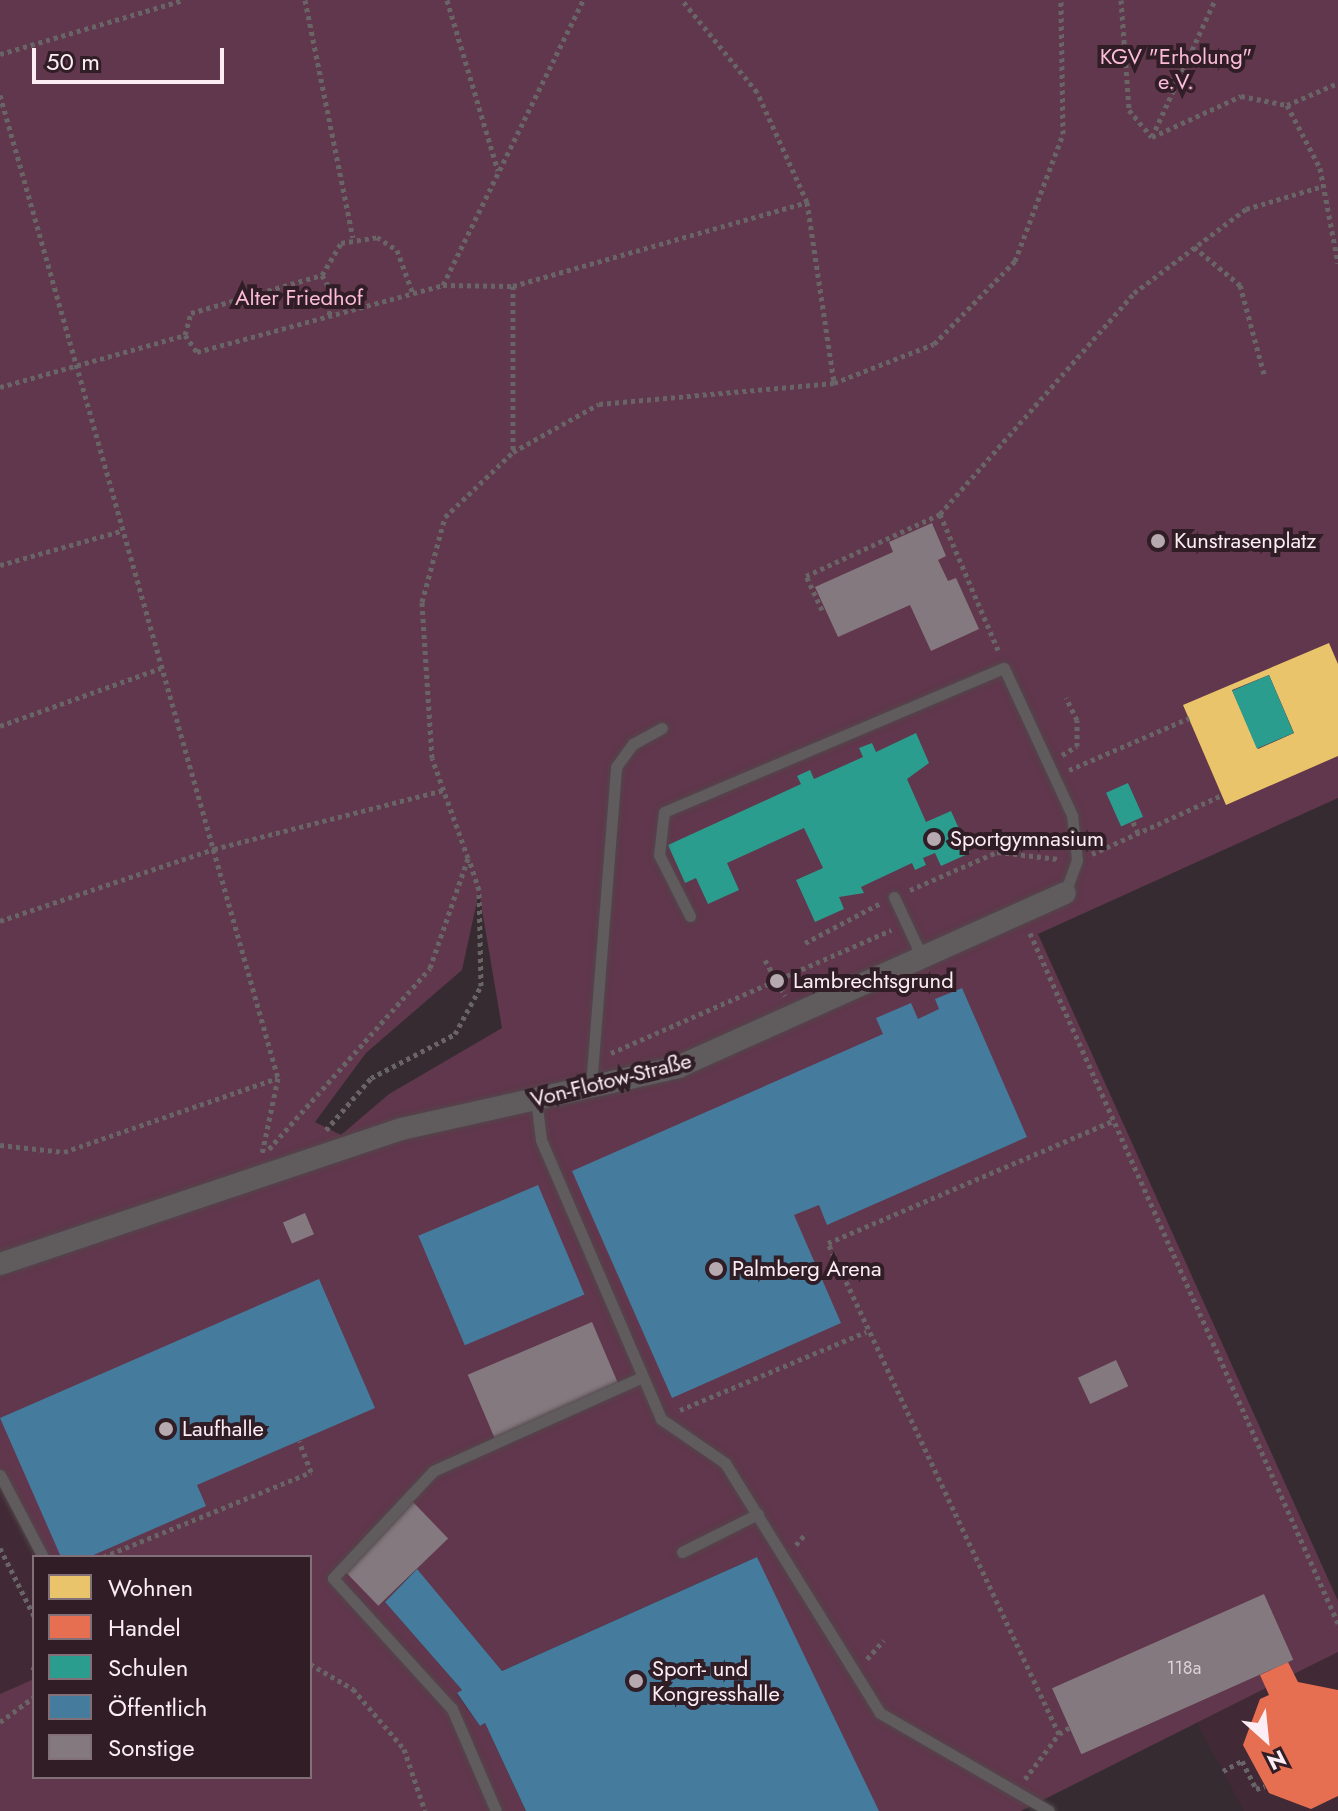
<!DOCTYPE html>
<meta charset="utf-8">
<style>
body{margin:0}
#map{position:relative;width:1338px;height:1811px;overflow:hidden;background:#362b30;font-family:Jost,sans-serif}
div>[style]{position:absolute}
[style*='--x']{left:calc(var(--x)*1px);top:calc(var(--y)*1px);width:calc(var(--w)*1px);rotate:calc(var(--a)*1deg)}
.built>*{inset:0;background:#412a35}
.green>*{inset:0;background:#60374c}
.homes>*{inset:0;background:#e9c46a}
.shops>*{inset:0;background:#e76f51}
.schools>*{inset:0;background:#2a9d8f;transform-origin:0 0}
.public>*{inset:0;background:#457b9d;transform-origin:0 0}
.building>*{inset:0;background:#84797e;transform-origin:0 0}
.path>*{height:5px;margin-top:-2.5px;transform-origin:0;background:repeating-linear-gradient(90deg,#696466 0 4px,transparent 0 8px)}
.roads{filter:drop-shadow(0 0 2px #51474b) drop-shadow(0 0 2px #51474b)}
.lane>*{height:11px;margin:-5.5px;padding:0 5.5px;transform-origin:5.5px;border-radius:5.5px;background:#605b5d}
.street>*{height:22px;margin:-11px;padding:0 11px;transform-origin:11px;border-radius:11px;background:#605b5d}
.dots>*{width:22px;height:22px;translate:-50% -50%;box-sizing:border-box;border:4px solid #301d26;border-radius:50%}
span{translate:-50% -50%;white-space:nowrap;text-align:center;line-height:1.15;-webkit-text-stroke:8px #301d26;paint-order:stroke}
.number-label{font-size:18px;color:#ddd0d6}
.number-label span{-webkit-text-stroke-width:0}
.park-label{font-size:22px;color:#fbbbd9}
.poi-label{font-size:22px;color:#fbedf3}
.left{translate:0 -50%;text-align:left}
.street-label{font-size:22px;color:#fbedf3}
.legend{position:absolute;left:32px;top:1555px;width:280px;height:224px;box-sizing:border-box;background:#301d26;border:2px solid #817078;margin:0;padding:10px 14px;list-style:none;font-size:24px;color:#fbedf3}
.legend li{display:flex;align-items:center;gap:16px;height:40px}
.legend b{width:40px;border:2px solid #817078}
.north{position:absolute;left:1226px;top:1699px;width:80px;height:80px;-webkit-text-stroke:6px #301d26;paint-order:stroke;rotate:153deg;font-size:22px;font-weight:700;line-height:32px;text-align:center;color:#fbedf3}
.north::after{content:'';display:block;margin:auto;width:28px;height:36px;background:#fbedf3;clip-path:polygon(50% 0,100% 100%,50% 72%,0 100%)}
.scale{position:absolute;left:32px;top:48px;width:192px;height:36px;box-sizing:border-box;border:4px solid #fbedf3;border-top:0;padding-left:10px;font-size:24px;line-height:28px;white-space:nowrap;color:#fbedf3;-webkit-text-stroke:6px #301d26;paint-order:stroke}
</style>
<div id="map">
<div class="built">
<i style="clip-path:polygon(0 1475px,43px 1557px,34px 1557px,34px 1679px,0 1694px)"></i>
<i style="clip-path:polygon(1338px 1652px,1338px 1811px,1244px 1811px,1197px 1723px)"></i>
</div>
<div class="green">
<i style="clip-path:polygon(evenodd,0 0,1338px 0,1338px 798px,1038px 934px,1338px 1601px,1338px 1652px,1021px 1811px,871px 1811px,757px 1557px,502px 1671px,416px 1569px,385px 1602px,462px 1690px,457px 1694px,480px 1726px,485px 1723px,526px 1811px,0 1811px,0 1694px,34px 1679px,34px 1777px,310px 1777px,310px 1557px,43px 1557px,0 1475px,0 0,479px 892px,502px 1028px,389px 1094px,341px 1135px,315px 1122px,366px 1053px,462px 970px,479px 892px)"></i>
</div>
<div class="homes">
<i style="clip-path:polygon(evenodd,1329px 643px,1338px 664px,1338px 756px,1226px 805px,1183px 705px,1329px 643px,1269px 675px,1294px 733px,1258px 749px,1232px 690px,1269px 675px)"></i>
</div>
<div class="shops">
<i style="clip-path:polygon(1288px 1662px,1298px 1682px,1338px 1690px,1338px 1796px,1311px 1809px,1269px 1793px,1243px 1745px,1260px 1699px,1269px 1695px,1260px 1675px)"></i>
</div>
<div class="schools">
<i style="left:1269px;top:675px;width:63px;height:40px;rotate:67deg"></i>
<i style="clip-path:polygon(916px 733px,929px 763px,907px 779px,926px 822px,951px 811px,970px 853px,941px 866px,935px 853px,923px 858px,926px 865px,915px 870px,912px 863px,861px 887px,864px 893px,839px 897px,844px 909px,815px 922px,796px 880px,823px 868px,804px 828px,727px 863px,739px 890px,708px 904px,696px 878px,685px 883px,668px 845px,801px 784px,797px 776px,810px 770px,814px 779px,863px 757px,859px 748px,872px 743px,876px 752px)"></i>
<i style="left:1128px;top:783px;width:37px;height:24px;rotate:66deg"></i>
</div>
<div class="public">
<i style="clip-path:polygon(962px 988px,1027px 1137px,827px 1225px,819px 1205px,794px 1215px,841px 1323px,672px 1398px,572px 1171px,883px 1034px,876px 1018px,911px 1003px,918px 1019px,939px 1009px,935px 999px)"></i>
<i style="left:538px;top:1185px;width:119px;height:130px;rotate:67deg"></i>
<i style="clip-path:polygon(319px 1279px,375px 1408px,197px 1485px,206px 1506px,89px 1557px,61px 1557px,0 1418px)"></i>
<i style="clip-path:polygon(757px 1557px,879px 1811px,526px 1811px,485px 1723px,480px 1726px,457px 1693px,462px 1690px,385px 1602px,417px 1569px,502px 1671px)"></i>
</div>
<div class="building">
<i style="clip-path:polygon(932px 523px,946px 556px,938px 560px,948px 581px,956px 578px,979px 629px,931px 651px,910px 605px,838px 637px,815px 587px,893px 552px,889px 542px)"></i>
<i style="left:305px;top:1213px;width:23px;height:24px;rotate:67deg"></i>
<i style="left:592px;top:1322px;width:69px;height:135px;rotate:67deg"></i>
<i style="left:1116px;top:1360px;width:29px;height:42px;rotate:65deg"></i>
<i style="left:412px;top:1501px;width:52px;height:97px;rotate:46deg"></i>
<i style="left:1264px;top:1594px;width:72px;height:232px;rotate:66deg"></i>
</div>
<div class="path">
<i style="--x:305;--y:0;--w:242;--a:78.6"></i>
<i style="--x:447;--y:0;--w:178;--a:73.4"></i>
<i style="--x:1121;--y:0;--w:110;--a:85.8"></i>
<i style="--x:1129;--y:110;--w:35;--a:50"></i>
<i style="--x:0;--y:54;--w:192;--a:-16.4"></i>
<i style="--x:0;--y:95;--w:1022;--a:74.21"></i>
<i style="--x:278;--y:1078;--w:78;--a:101.9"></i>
<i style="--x:1287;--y:105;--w:56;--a:-23.3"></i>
<i style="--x:1152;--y:137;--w:98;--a:-24.7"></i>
<i style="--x:1241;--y:96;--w:47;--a:11.1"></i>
<i style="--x:1287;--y:105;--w:71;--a:62.4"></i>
<i style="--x:1320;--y:168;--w:97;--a:79.3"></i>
<i style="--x:1152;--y:137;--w:151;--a:-65.3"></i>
<i style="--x:807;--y:202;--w:183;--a:81.5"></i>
<i style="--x:1194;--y:247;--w:60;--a:39.6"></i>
<i style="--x:1240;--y:285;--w:92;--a:74.9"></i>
<i style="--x:322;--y:275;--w:37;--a:-59"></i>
<i style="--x:341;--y:243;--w:36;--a:-9"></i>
<i style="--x:377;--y:237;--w:24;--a:33"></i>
<i style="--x:397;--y:250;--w:47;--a:70"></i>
<i style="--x:443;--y:285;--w:70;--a:0.8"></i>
<i style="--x:513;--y:286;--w:306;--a:-15.9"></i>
<i style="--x:807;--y:202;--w:121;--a:-114.4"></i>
<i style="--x:757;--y:92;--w:119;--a:-129.2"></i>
<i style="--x:513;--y:286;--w:166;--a:90"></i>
<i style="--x:185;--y:335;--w:23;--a:-75"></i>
<i style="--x:191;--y:313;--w:136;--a:-16.2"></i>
<i style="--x:322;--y:275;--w:23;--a:61"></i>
<i style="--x:333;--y:295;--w:21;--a:101"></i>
<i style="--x:0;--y:387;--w:192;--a:-15.7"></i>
<i style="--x:185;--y:335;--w:21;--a:55"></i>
<i style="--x:197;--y:352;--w:255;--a:-15.2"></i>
<i style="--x:443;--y:285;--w:318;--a:-63.8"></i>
<i style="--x:940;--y:514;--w:294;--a:-48.7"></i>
<i style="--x:1134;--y:293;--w:140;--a:-36.9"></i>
<i style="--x:1246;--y:209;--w:80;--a:-16.6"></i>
<i style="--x:0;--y:565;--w:126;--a:-15.7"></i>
<i style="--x:822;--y:610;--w:38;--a:-115"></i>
<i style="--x:806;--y:576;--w:148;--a:-24.8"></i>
<i style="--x:940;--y:514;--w:150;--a:66.9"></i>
<i style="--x:0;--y:726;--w:171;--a:-19.8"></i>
<i style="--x:1062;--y:755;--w:17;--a:-31"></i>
<i style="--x:1077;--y:746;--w:26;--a:-90"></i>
<i style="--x:1077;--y:720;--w:25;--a:-116"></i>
<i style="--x:1069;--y:770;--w:131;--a:-23.4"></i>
<i style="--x:1133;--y:822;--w:12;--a:66"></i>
<i style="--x:1092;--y:854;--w:143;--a:-24.4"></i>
<i style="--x:910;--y:890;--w:95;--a:-23.6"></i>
<i style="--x:997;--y:852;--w:62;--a:6.4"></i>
<i style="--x:0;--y:921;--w:226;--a:-18.6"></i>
<i style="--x:214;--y:849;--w:236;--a:-14.4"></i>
<i style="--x:1030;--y:933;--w:756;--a:65.95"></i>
<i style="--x:805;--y:943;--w:84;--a:-27.8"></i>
<i style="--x:765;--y:960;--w:41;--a:60.9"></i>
<i style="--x:611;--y:1053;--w:306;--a:-23.7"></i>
<i style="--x:326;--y:1130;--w:69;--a:-49.1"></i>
<i style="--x:371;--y:1078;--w:95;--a:-27.6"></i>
<i style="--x:455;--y:1034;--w:55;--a:-61.6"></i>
<i style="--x:481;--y:986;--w:96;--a:-91.2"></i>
<i style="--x:479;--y:890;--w:32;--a:-108"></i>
<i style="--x:0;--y:1145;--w:64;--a:6.2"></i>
<i style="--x:64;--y:1152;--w:226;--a:-19.1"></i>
<i style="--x:269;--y:1149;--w:242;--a:-48.3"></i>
<i style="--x:430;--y:968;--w:116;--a:-70.9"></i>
<i style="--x:468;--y:858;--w:106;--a:-109.8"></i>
<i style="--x:432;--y:758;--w:156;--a:-93.7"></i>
<i style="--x:422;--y:602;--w:88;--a:-74.9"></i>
<i style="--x:445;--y:517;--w:94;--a:-43.7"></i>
<i style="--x:513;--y:452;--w:98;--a:-29.2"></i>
<i style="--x:599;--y:404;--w:236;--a:-5.1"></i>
<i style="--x:834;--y:383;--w:107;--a:-21.3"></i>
<i style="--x:934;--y:344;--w:116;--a:-45.7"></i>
<i style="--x:1015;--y:261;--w:136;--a:-69.3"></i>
<i style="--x:1063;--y:134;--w:134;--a:-90.9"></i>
<i style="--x:680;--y:1410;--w:202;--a:-22.8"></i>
<i style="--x:796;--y:1545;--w:16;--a:-50"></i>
<i style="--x:0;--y:1548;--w:76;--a:63.4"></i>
<i style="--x:103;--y:1557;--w:225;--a:-22.2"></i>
<i style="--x:311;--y:1472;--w:33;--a:-111"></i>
<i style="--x:867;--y:1659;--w:25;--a:-48"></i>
<i style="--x:310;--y:1664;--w:50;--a:30.2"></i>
<i style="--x:353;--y:1689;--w:79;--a:49.6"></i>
<i style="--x:404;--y:1749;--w:65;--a:71.3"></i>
<i style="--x:33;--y:1670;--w:3;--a:-72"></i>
<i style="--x:0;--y:1722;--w:42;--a:-36.3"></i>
<i style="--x:1059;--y:1734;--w:13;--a:-32"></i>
<i style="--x:1223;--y:1771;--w:21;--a:-28"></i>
<i style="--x:1242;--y:1761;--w:31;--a:63"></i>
<i style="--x:1256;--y:1789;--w:9;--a:-18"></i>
<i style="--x:1025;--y:1779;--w:56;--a:-52.9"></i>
<i style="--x:1059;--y:1734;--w:543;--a:-115.2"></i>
<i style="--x:828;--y:1243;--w:312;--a:-23.2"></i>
</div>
<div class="roads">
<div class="lane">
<i style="--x:894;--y:897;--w:66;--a:65"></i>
<i style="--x:690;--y:916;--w:68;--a:-116.9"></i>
<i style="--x:659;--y:855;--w:43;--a:-83.4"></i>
<i style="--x:664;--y:812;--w:369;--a:-23"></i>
<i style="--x:1004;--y:668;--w:162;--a:65.2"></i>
<i style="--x:1072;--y:815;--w:45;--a:83.7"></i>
<i style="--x:1077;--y:860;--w:35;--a:110"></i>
<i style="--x:591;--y:1086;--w:320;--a:-85.5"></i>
<i style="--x:616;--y:767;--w:29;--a:-54"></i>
<i style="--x:633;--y:744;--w:33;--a:-29"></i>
<i style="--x:536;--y:1099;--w:41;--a:83"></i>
<i style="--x:541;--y:1140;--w:304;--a:66.7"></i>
<i style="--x:661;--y:1419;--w:78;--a:34.5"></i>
<i style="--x:725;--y:1463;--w:294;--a:58.2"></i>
<i style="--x:880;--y:1713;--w:195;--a:30.1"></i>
<i style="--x:0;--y:1475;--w:93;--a:62.3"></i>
<i style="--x:682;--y:1552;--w:85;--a:-26.6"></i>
<i style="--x:496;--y:1811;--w:111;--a:-113.3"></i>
<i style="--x:452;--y:1709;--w:177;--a:-132.3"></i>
<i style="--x:333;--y:1578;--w:146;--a:-46.9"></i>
<i style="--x:433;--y:1471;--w:229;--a:-24.2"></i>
</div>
<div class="street">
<i style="--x:0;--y:1264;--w:423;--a:-18.6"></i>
<i style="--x:401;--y:1129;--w:284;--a:-12.6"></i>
<i style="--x:678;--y:1067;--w:424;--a:-24.2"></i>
</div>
</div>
<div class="dots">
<i style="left:1158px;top:541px;background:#b6a9af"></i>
<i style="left:934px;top:839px;background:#b6a9af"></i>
<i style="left:777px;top:981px;background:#b6a9af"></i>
<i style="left:716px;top:1269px;background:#b6a9af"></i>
<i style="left:166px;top:1429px;background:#b6a9af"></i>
<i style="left:636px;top:1681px;background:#b6a9af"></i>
</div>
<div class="number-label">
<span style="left:1184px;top:1668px">118a</span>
</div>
<div class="park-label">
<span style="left:1176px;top:69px">KGV "Erholung"<br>e.V.</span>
<span style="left:299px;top:298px">Alter Friedhof</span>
</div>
<div class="poi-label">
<span class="left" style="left:1174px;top:541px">Kunstrasenplatz</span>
<span class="left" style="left:950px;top:839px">Sportgymnasium</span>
<span class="left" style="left:793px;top:981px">Lambrechtsgrund</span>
<span class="left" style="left:732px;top:1269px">Palmberg Arena</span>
<span class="left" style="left:182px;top:1429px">Laufhalle</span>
<span class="left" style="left:652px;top:1681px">Sport- und<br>Kongresshalle</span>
</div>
<div class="street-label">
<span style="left:611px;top:1080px;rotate:-14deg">Von-Flotow-Straße</span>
</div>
<ul class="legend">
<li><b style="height:22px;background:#e9c46a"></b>Wohnen</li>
<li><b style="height:22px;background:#e76f51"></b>Handel</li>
<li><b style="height:22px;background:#2a9d8f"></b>Schulen</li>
<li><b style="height:22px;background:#457b9d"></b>Öffentlich</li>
<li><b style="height:22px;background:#84797e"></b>Sonstige</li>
</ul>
<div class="north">N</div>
<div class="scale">50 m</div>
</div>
